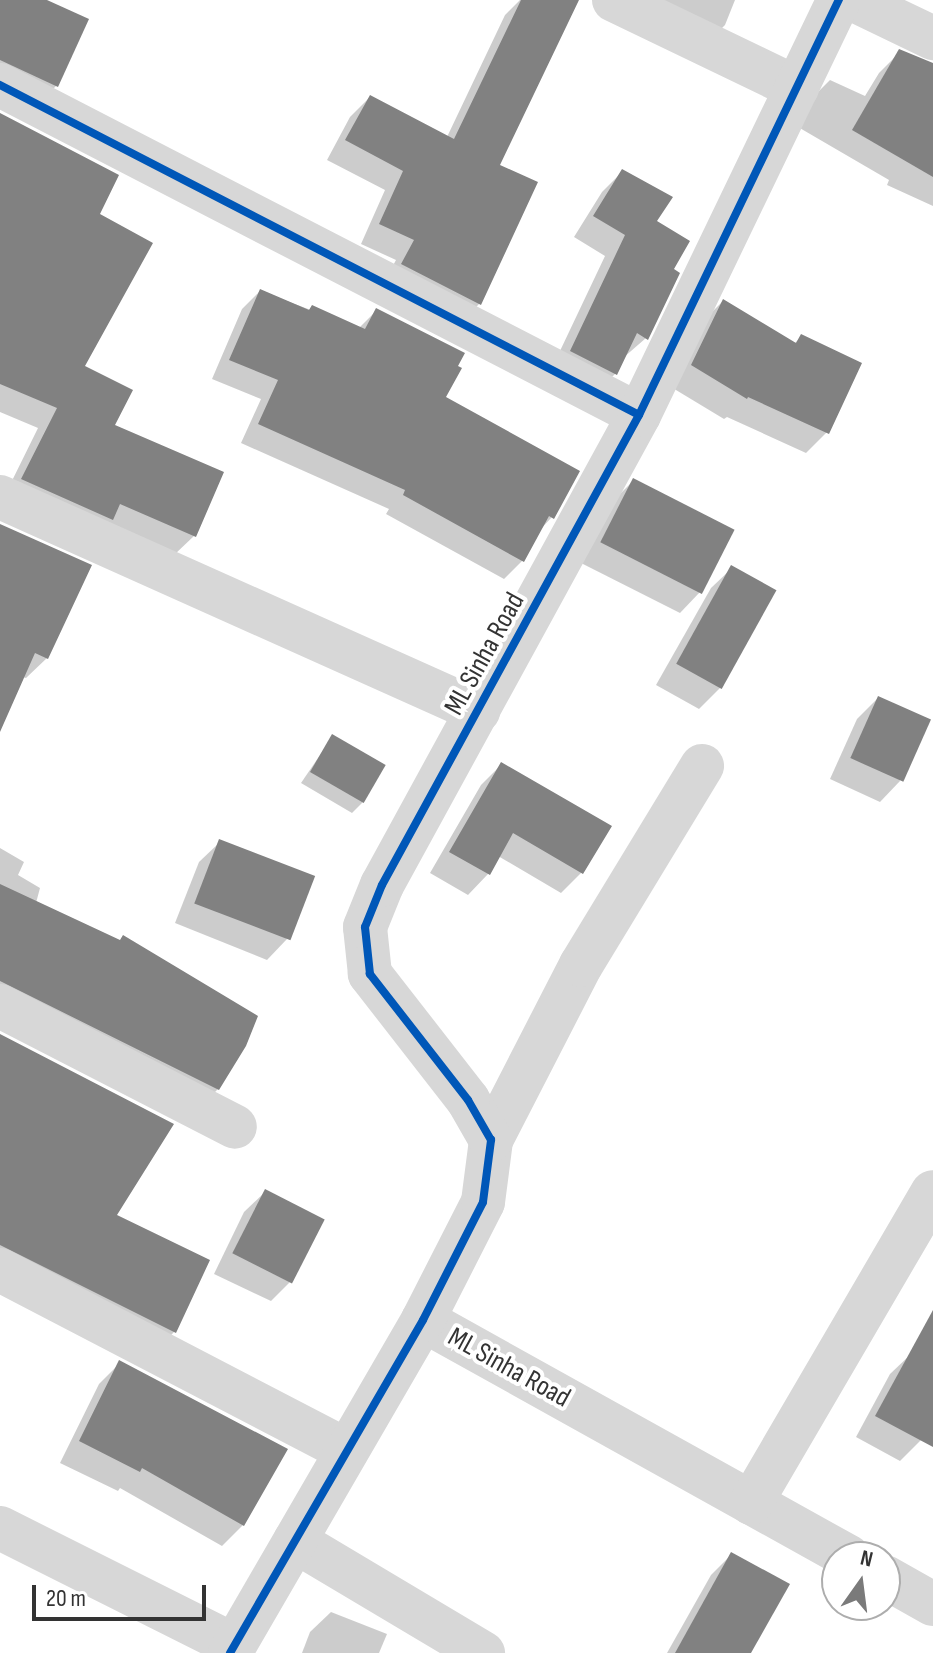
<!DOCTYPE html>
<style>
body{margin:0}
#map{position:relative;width:933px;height:1653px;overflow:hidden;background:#fff;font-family:"Sofia Sans Condensed",sans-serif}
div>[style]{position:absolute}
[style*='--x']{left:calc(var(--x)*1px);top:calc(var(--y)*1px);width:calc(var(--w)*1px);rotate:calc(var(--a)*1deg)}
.shadow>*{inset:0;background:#0003}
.building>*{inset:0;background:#818181;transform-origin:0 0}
.street>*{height:44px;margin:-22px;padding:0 22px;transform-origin:22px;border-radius:22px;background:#d7d7d7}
.cycleway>*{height:8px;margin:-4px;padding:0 4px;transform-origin:4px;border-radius:4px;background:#0057b8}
span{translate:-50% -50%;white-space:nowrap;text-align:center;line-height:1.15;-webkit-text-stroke:8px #fff;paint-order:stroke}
.street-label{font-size:28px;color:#333}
.north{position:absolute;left:821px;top:1541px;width:80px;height:80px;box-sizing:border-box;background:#fff;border:2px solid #adadad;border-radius:50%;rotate:14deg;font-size:22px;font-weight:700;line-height:32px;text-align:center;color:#333}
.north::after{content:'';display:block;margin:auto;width:28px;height:36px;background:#7a7a7a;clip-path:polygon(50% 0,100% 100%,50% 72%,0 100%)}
.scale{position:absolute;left:32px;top:1585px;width:174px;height:36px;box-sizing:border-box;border:4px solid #333;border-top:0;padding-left:10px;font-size:24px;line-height:28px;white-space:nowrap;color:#333;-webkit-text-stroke:6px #fff;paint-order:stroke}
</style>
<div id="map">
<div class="shadow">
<i style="clip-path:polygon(0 0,43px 0,56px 86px,36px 106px,0 88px)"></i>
<i style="clip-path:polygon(520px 0,533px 0,497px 166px,479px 304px,460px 324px,383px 284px,396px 260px,361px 244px,385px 190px,327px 160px,350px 117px,370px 97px,447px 137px,505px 15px)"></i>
<i style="clip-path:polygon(619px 0,735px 0,725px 25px,704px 46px)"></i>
<i style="clip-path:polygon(897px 55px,933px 70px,933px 206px,887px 185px,889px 180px,798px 127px,812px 98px,830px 80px,865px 96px,879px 73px)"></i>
<i style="clip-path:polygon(0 153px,97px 215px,83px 367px,112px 426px,194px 536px,174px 555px,3px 499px,38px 428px,0 412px)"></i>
<i style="clip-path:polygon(623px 171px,655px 222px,671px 270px,646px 338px,623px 358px,615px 374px,594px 395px,550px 372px,605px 256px,574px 237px,602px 192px)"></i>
<i style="clip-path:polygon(260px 291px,359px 328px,377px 310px,443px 398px,552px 517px,538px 532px,522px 561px,504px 579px,386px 514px,389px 509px,241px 443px,261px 399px,212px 379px,242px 309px)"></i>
<i style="clip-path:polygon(723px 301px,794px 344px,801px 337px,827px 432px,806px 453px,727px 417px,724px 419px,671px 387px,702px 322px)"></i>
<i style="clip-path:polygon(634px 480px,732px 531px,700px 592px,680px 613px,579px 562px,613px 501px)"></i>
<i style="clip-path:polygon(0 527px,47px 658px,26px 678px,22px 677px,0 727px)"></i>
<i style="clip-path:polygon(732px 568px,720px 688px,699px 709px,656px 685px,711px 588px)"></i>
<i style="clip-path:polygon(878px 698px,900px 781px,880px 802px,830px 779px,857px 719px)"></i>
<i style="clip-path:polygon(333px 736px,383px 766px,363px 802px,352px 813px,301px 783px)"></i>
<i style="clip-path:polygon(502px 764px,582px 872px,561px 893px,498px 856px,488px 874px,468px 895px,430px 873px,481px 785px)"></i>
<i style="clip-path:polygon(220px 842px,287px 939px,267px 960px,175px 923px,199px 862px)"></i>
<i style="clip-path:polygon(0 848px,24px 862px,18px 875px,40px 888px,36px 903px,218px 1089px,198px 1109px,0 1007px)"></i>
<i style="clip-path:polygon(0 1036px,114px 1216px,208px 1261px,174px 1332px,155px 1352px,0 1271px)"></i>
<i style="clip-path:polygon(265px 1192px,292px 1280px,271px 1301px,214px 1274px,244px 1212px)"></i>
<i style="clip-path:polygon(911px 1354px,933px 1365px,933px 1417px,921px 1440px,900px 1461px,856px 1437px,890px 1374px)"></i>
<i style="clip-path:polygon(120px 1363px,243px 1525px,222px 1546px,120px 1488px,118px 1491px,60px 1463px,99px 1384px)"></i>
<i style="clip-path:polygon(732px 1554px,749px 1653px,667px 1653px,711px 1575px)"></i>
<i style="clip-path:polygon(331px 1612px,387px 1634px,379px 1653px,302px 1653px,310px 1632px)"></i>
</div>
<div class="building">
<i style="clip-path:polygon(0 0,47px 0,89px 19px,58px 87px,0 60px)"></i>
<i style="clip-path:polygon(521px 0,579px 0,500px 165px,538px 182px,481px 305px,401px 264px,414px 240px,379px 224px,403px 171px,345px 140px,370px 95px,454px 139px)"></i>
<i style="clip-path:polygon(899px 49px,933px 63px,933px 177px,852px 130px)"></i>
<i style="clip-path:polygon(0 113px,119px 175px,100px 214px,153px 243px,85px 366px,133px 390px,115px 425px,224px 472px,196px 537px,120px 504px,113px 520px,21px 479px,57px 408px,0 384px)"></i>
<i style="clip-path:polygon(622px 169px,673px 197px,657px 221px,690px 241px,674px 269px,680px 273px,648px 340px,637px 333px,617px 375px,570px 351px,625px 235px,593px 216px)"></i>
<i style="clip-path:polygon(260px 289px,309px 310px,312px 305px,365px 329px,376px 308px,465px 353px,458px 366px,462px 368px,446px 397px,580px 471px,554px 519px,549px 516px,524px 562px,403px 495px,405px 490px,258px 424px,278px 380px,229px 360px)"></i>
<i style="clip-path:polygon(723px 299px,796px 343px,801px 334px,862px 363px,829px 434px,748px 397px,747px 399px,691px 365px)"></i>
<i style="left:633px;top:478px;width:114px;height:72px;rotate:27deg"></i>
<i style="clip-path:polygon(0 524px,92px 565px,48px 659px,35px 653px,0 732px)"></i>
<i style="left:731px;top:565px;width:52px;height:113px;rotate:29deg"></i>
<i style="left:878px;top:696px;width:58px;height:68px;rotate:24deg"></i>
<i style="left:332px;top:734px;width:62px;height:44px;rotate:30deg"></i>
<i style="clip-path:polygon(501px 762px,612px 826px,583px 874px,513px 833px,490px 875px,449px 852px)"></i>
<i style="left:219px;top:839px;width:103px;height:69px;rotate:21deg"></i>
<i style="clip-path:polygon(0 884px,120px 940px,123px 935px,258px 1016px,246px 1046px,219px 1090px,0 981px)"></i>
<i style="clip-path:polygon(0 1034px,174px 1124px,117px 1215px,210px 1260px,176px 1333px,0 1245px)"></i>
<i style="left:265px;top:1189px;width:67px;height:72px;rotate:27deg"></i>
<i style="clip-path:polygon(933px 1310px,933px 1447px,875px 1416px)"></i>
<i style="clip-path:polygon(119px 1360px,288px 1449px,244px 1526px,142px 1468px,140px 1472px,79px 1441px)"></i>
<i style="clip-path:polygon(731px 1552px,790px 1584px,751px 1653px,675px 1653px)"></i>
</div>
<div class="street">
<i style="--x:614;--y:0;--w:203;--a:25.7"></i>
<i style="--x:854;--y:0;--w:88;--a:25.7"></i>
<i style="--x:0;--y:85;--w:719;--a:27.31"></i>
<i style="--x:0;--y:497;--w:524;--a:24.12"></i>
<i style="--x:0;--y:1006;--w:264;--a:27.2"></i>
<i style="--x:491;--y:1140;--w:197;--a:-62.8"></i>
<i style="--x:581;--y:965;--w:233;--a:-58.7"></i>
<i style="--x:0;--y:1270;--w:391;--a:27.5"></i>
<i style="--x:423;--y:1320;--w:487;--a:29.1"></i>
<i style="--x:751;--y:1503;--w:360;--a:-59.7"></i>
<i style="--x:0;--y:1528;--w:262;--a:26.6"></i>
<i style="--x:295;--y:1541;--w:219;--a:30.8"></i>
<i style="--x:885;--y:1577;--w:55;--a:29.4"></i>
<i style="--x:230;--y:1653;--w:385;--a:-59.9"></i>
<i style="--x:423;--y:1320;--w:132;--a:-63"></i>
<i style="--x:483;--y:1202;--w:63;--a:-82.6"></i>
<i style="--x:491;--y:1140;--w:46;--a:-119.9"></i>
<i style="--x:468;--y:1100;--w:160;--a:-127.9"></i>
<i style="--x:370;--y:974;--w:47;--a:-96.1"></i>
<i style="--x:365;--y:927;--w:45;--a:-68"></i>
<i style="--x:382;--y:885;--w:536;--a:-61.33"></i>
<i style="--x:639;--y:415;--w:461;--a:-64.3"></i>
</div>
<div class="cycleway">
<i style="--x:0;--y:85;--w:719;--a:27.31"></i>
<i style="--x:230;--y:1653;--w:385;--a:-59.9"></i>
<i style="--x:423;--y:1320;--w:132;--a:-63"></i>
<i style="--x:483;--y:1202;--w:63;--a:-82.6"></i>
<i style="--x:491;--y:1140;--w:46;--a:-119.9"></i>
<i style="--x:468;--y:1100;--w:160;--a:-127.9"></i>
<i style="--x:370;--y:974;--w:47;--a:-96.1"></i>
<i style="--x:365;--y:927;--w:45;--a:-68"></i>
<i style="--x:382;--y:885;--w:536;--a:-61.33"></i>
<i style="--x:639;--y:415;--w:461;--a:-64.3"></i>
</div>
<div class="street-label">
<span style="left:485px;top:654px;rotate:-61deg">ML Sinha Road</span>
<span style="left:509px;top:1368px;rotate:29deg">ML Sinha Road</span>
</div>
<div class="north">N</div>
<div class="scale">20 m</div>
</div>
